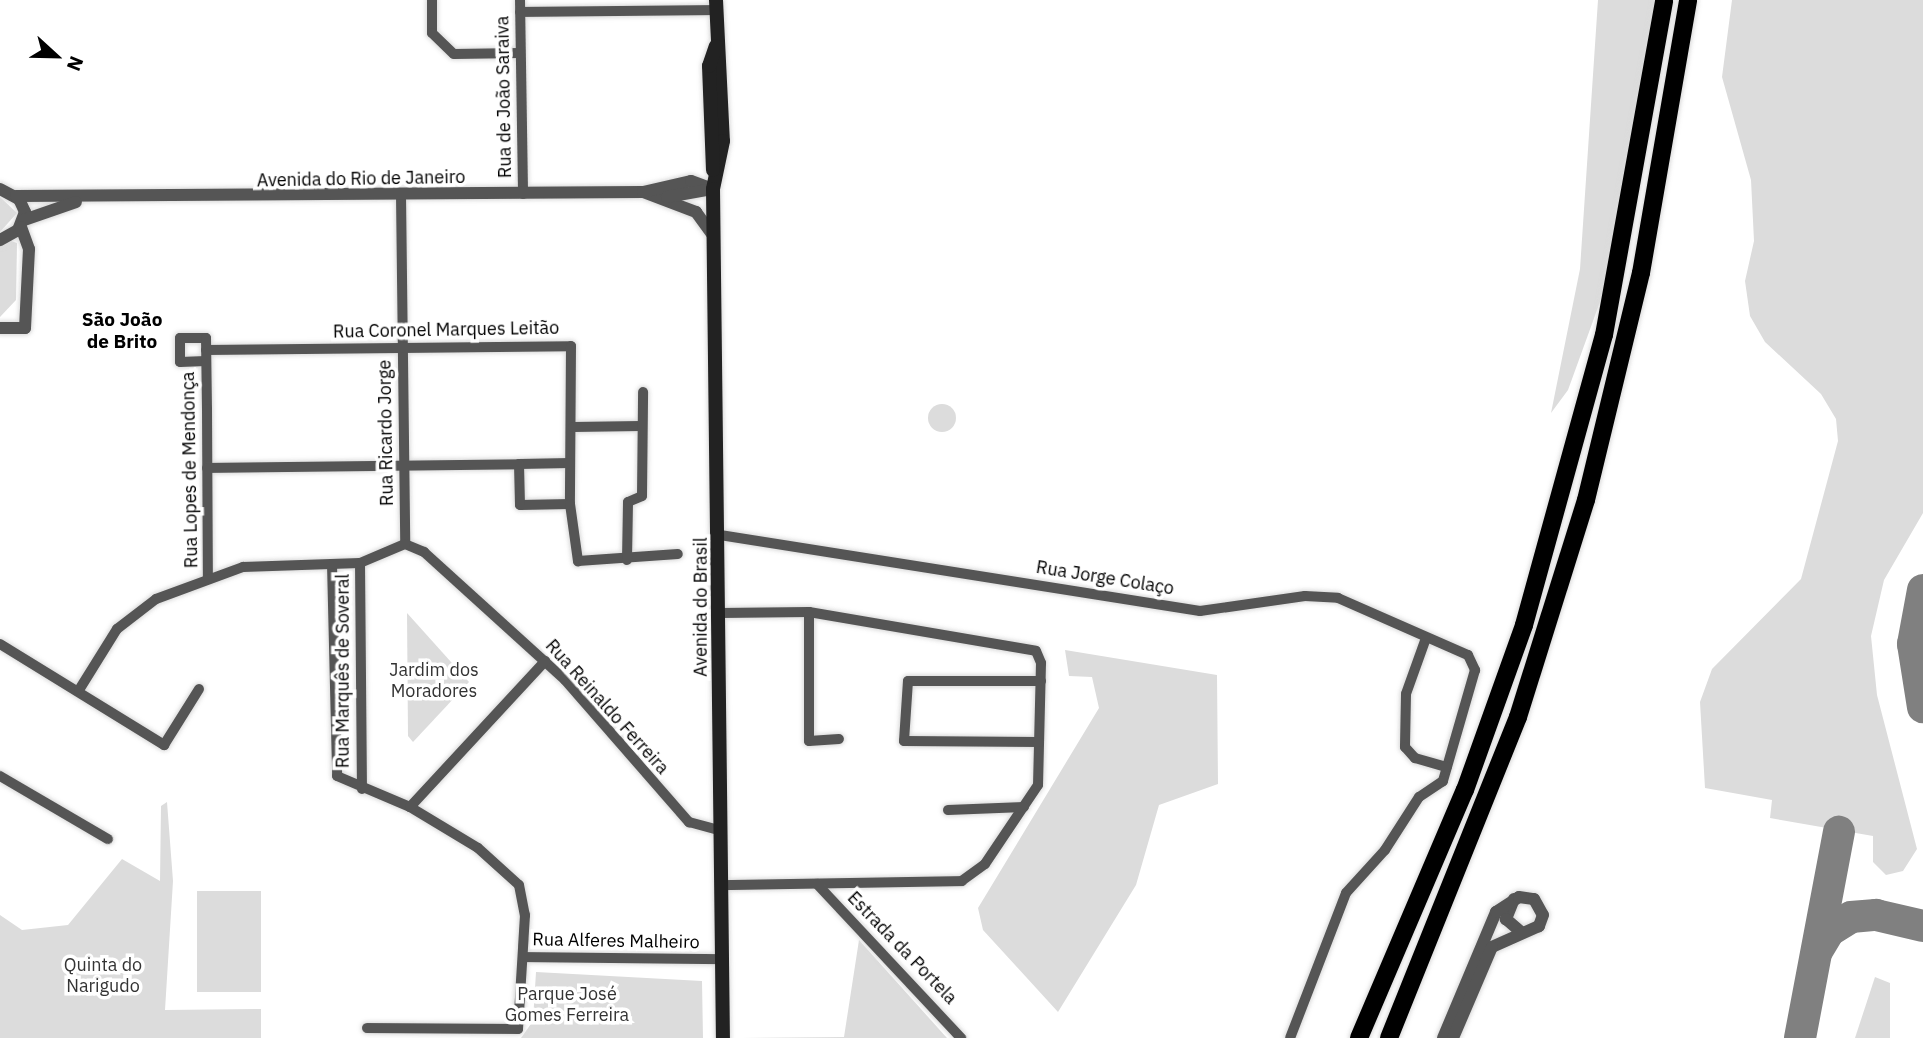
<!DOCTYPE html>
<meta charset="utf-8">
<style>
body{margin:0}
#map{position:relative;width:1923px;height:1038px;overflow:hidden;background:#fff;font-family:"IBM Plex Sans",sans-serif}
div>[style]{position:absolute}
[style*='--x']{left:calc(var(--x)*1px);top:calc(var(--y)*1px);width:calc(var(--w)*1px);rotate:calc(var(--a)*1deg)}
.green>*{inset:0;background:#dcdcdc;transform-origin:0 0}
.round{border-radius:50%}
.taxiway>*{height:32px;margin:-16px;padding:0 16px;transform-origin:16px;border-radius:16px;background:#808080}
.roads{filter:drop-shadow(0 0 2px #dbdbdb) drop-shadow(0 0 2px #dbdbdb)}
.minor>*{height:10px;margin:-5px;padding:0 5px;transform-origin:5px;border-radius:5px;background:#555}
.tertiary>*{height:12px;margin:-6px;padding:0 6px;transform-origin:6px;border-radius:6px;background:#555}
.secondary>*{height:14px;margin:-7px;padding:0 7px;transform-origin:7px;border-radius:7px;background:#222}
.trunk>*{height:18px;margin:-9px;padding:0 9px;transform-origin:9px;border-radius:9px;background:#000}
span{translate:-50% -50%;white-space:nowrap;text-align:center;line-height:1.15;-webkit-text-stroke:7px #fff;paint-order:stroke}
.street-label{font-size:18px;color:#000}
.park-label{font-size:18px;color:#333}
.neighbourhood-label{font-size:19px;color:#000;font-weight:700}
.north{position:absolute;left:21px;top:21px;width:70px;height:70px;-webkit-text-stroke:5px #fff;paint-order:stroke;rotate:112deg;font-size:19px;font-weight:700;line-height:28px;text-align:center;color:#000}
.north::after{content:'';display:block;margin:auto;width:24px;height:32px;background:#000;clip-path:polygon(50% 0,100% 100%,50% 72%,0 100%)}
</style>
<div id="map">
<div class="green">
<i style="clip-path:polygon(1598px 0,1655px 0,1605px 288px,1568px 390px,1551px 413px,1580px 269px)"></i>
<i style="clip-path:polygon(1732px 0,1923px 0,1923px 513px,1884px 580px,1871px 636px,1877px 695px,1917px 849px,1903px 871px,1886px 875px,1873px 862px,1873px 836px,1770px 818px,1772px 800px,1705px 788px,1700px 702px,1712px 669px,1801px 579px,1838px 441px,1836px 419px,1821px 394px,1765px 342px,1750px 316px,1745px 281px,1754px 241px,1751px 180px,1722px 77px)"></i>
<i style="clip-path:polygon(0 197px,17px 213px,0 232px)"></i>
<i style="clip-path:polygon(11px 241px,17px 243px,16px 300px,0 317px,0 245px)"></i>
<i class="round" style="left:928px;top:404px;width:28px;height:28px"></i>
<i style="clip-path:polygon(407px 613px,469px 682px,413px 742px,408px 736px)"></i>
<i style="clip-path:polygon(1065px 650px,1217px 675px,1218px 784px,1159px 805px,1136px 885px,1058px 1012px,983px 930px,978px 908px,1099px 708px,1092px 677px,1069px 676px)"></i>
<i style="clip-path:polygon(167px 802px,173px 881px,165px 1010px,261px 1009px,261px 1038px,0 1038px,0 915px,22px 930px,68px 925px,122px 859px,160px 881px,161px 806px)"></i>
<i style="left:197px;top:891px;width:64px;height:101px"></i>
<i style="clip-path:polygon(859px 940px,947px 1038px,742px 1038px,844px 1037px)"></i>
<i style="clip-path:polygon(536px 972px,702px 981px,703px 1038px,521px 1038px,533px 1021px)"></i>
<i style="clip-path:polygon(1875px 977px,1890px 983px,1890px 1038px,1855px 1038px)"></i>
</div>
<div class="taxiway">
<i style="--x:1923;--y:590;--w:55;--a:100.5"></i>
<i style="--x:1913;--y:644;--w:64;--a:81"></i>
<i style="--x:1817;--y:951;--w:23;--a:-59"></i>
<i style="--x:1829;--y:931;--w:26;--a:-32"></i>
<i style="--x:1851;--y:917;--w:25;--a:-5"></i>
<i style="--x:1876;--y:915;--w:48;--a:13.2"></i>
<i style="--x:1800;--y:1038;--w:210;--a:-79.3"></i>
</div>
<div class="roads">
<div class="minor">
<i style="--x:432;--y:0;--w:33;--a:90"></i>
<i style="--x:432;--y:33;--w:30;--a:44"></i>
<i style="--x:454;--y:54;--w:66;--a:-0.9"></i>
<i style="--x:520;--y:0;--w:194;--a:89.1"></i>
<i style="--x:520;--y:12;--w:196;--a:-0.6"></i>
<i style="--x:401;--y:195;--w:349;--a:89.3"></i>
<i style="--x:206;--y:350;--w:365;--a:-0.6"></i>
<i style="--x:571;--y:346;--w:158;--a:90.4"></i>
<i style="--x:570;--y:504;--w:50;--a:178.9"></i>
<i style="--x:520;--y:505;--w:41;--a:-91.4"></i>
<i style="--x:519;--y:464;--w:51;--a:-1.1"></i>
<i style="--x:206;--y:361;--w:26;--a:178"></i>
<i style="--x:180;--y:362;--w:24;--a:-90"></i>
<i style="--x:180;--y:338;--w:26;--a:0"></i>
<i style="--x:206;--y:338;--w:71;--a:89.2"></i>
<i style="--x:207;--y:409;--w:170;--a:89.7"></i>
<i style="--x:573;--y:427;--w:68;--a:-0.8"></i>
<i style="--x:207;--y:468;--w:312;--a:-0.7"></i>
<i style="--x:570;--y:504;--w:58;--a:82"></i>
<i style="--x:578;--y:561;--w:100;--a:-4"></i>
<i style="--x:720;--y:535;--w:486;--a:9"></i>
<i style="--x:1200;--y:611;--w:106;--a:-8.1"></i>
<i style="--x:1305;--y:596;--w:33;--a:3"></i>
<i style="--x:1338;--y:598;--w:142;--a:23.7"></i>
<i style="--x:1468;--y:655;--w:17;--a:65"></i>
<i style="--x:1475;--y:670;--w:116;--a:106.1"></i>
<i style="--x:1443;--y:781;--w:29;--a:146"></i>
<i style="--x:1419;--y:797;--w:63;--a:122.7"></i>
<i style="--x:1385;--y:850;--w:58;--a:132.2"></i>
<i style="--x:1346;--y:893;--w:155;--a:111.1"></i>
<i style="--x:405;--y:544;--w:21;--a:23"></i>
<i style="--x:424;--y:552;--w:190;--a:42.2"></i>
<i style="--x:565;--y:680;--w:189;--a:48.9"></i>
<i style="--x:689;--y:822;--w:34;--a:15"></i>
<i style="--x:627;--y:560;--w:58;--a:-89"></i>
<i style="--x:628;--y:502;--w:15;--a:-23"></i>
<i style="--x:642;--y:496;--w:104;--a:-89.4"></i>
<i style="--x:360;--y:563;--w:226;--a:89.5"></i>
<i style="--x:332;--y:564;--w:212;--a:88.6"></i>
<i style="--x:337;--y:776;--w:79;--a:23"></i>
<i style="--x:410;--y:807;--w:79;--a:31.1"></i>
<i style="--x:478;--y:848;--w:55;--a:42.1"></i>
<i style="--x:519;--y:885;--w:31;--a:79"></i>
<i style="--x:525;--y:915;--w:114;--a:93.5"></i>
<i style="--x:518;--y:1029;--w:151;--a:-179.6"></i>
<i style="--x:809;--y:612;--w:129;--a:90"></i>
<i style="--x:809;--y:741;--w:30;--a:-4"></i>
<i style="--x:720;--y:613;--w:89;--a:-0.6"></i>
<i style="--x:809;--y:612;--w:230;--a:9.7"></i>
<i style="--x:1036;--y:651;--w:13;--a:67"></i>
<i style="--x:1041;--y:663;--w:122;--a:91.4"></i>
<i style="--x:1038;--y:785;--w:95;--a:123.9"></i>
<i style="--x:985;--y:864;--w:29;--a:144"></i>
<i style="--x:962;--y:881;--w:240;--a:179"></i>
<i style="--x:1426;--y:638;--w:59;--a:109.7"></i>
<i style="--x:1406;--y:694;--w:53;--a:91.1"></i>
<i style="--x:1405;--y:747;--w:15;--a:48"></i>
<i style="--x:1415;--y:758;--w:33;--a:16"></i>
<i style="--x:0;--y:644;--w:193;--a:31.6"></i>
<i style="--x:164;--y:745;--w:66;--a:-58"></i>
<i style="--x:79;--y:690;--w:72;--a:-58.1"></i>
<i style="--x:117;--y:629;--w:49;--a:-37.6"></i>
<i style="--x:156;--y:599;--w:93;--a:-20.2"></i>
<i style="--x:243;--y:567;--w:117;--a:-2"></i>
<i style="--x:360;--y:563;--w:49;--a:-22.9"></i>
<i style="--x:1039;--y:742;--w:135;--a:-179.6"></i>
<i style="--x:904;--y:741;--w:60;--a:-86.2"></i>
<i style="--x:908;--y:681;--w:133;--a:0"></i>
<i style="--x:0;--y:776;--w:125;--a:30.3"></i>
<i style="--x:410;--y:807;--w:199;--a:-47.2"></i>
<i style="--x:948;--y:810;--w:76;--a:-2.3"></i>
<i style="--x:817;--y:884;--w:211;--a:46.9"></i>
<i style="--x:523;--y:957;--w:199;--a:0.6"></i>
</div>
<div class="tertiary">
<i style="--x:0;--y:189;--w:21;--a:28"></i>
<i style="--x:19;--y:199;--w:14;--a:65"></i>
<i style="--x:25;--y:212;--w:19;--a:111"></i>
<i style="--x:18;--y:230;--w:21;--a:151"></i>
<i style="--x:643;--y:192;--w:57;--a:20.7"></i>
<i style="--x:696;--y:212;--w:29;--a:54"></i>
<i style="--x:16;--y:196;--w:627;--a:-0.37"></i>
<i style="--x:643;--y:192;--w:49;--a:-12.9"></i>
<i style="--x:691;--y:181;--w:23;--a:20"></i>
<i style="--x:667;--y:197;--w:47;--a:-9.9"></i>
<i style="--x:24;--y:220;--w:55;--a:-19.1"></i>
<i style="--x:0;--y:328;--w:25;--a:0"></i>
<i style="--x:25;--y:328;--w:79;--a:-87.1"></i>
<i style="--x:29;--y:249;--w:23;--a:-110"></i>
<i style="--x:1514;--y:899;--w:22;--a:112"></i>
<i style="--x:1506;--y:919;--w:21;--a:41"></i>
<i style="--x:1443;--y:1038;--w:137;--a:-67.2"></i>
<i style="--x:1496;--y:912;--w:27;--a:-33"></i>
<i style="--x:1519;--y:897;--w:15;--a:8"></i>
<i style="--x:1534;--y:899;--w:18;--a:61"></i>
<i style="--x:1543;--y:915;--w:12;--a:110"></i>
<i style="--x:1539;--y:926;--w:51;--a:155.9"></i>
<i style="--x:1492;--y:947;--w:99;--a:113.2"></i>
</div>
<div class="secondary">
<i style="--x:716;--y:0;--w:141;--a:87.2"></i>
<i style="--x:723;--y:141;--w:49;--a:101.8"></i>
<i style="--x:713;--y:189;--w:849;--a:89.33"></i>
<i style="--x:713;--y:170;--w:104;--a:-92.2"></i>
<i style="--x:709;--y:66;--w:21;--a:-71"></i>
</div>
<div class="trunk">
<i style="--x:1359;--y:1038;--w:270;--a:-66.9"></i>
<i style="--x:1465;--y:790;--w:175;--a:-70.3"></i>
<i style="--x:1524;--y:625;--w:301;--a:-74.6"></i>
<i style="--x:1604;--y:335;--w:340;--a:-79.8"></i>
<i style="--x:1389;--y:1038;--w:346;--a:-68.1"></i>
<i style="--x:1518;--y:717;--w:227;--a:-72.6"></i>
<i style="--x:1586;--y:500;--w:234;--a:-76.4"></i>
<i style="--x:1641;--y:273;--w:277;--a:-80.2"></i>
</div>
</div>
<div class="street-label">
<span style="left:504px;top:97px;rotate:-91deg">Rua de João Saraiva</span>
<span style="left:361px;top:179px;rotate:-1deg">Avenida do Rio de Janeiro</span>
<span style="left:446px;top:330px;rotate:-1deg">Rua Coronel Marques Leitão</span>
<span style="left:386px;top:433px;rotate:-91deg">Rua Ricardo Jorge</span>
<span style="left:190px;top:470px;rotate:-91deg">Rua Lopes de Mendonça</span>
<span style="left:1105px;top:578px;rotate:9deg">Rua Jorge Colaço</span>
<span style="left:701px;top:607px;rotate:-90deg">Avenida do Brasil</span>
<span style="left:343px;top:671px;rotate:-90deg">Rua Marquês de Soveral</span>
<span style="left:607px;top:707px;rotate:48deg">Rua Reinaldo Ferreira</span>
<span style="left:616px;top:941px;rotate:1deg">Rua Alferes Malheiro</span>
<span style="left:902px;top:948px;rotate:46deg">Estrada da Portela</span>
</div>
<div class="park-label">
<span style="left:434px;top:681px">Jardim dos<br>Moradores</span>
<span style="left:103px;top:976px">Quinta do<br>Narigudo</span>
<span style="left:567px;top:1005px">Parque José<br>Gomes Ferreira</span>
</div>
<div class="neighbourhood-label">
<span style="left:122px;top:331px">São João<br>de Brito</span>
</div>
<div class="north">N</div>
</div>
